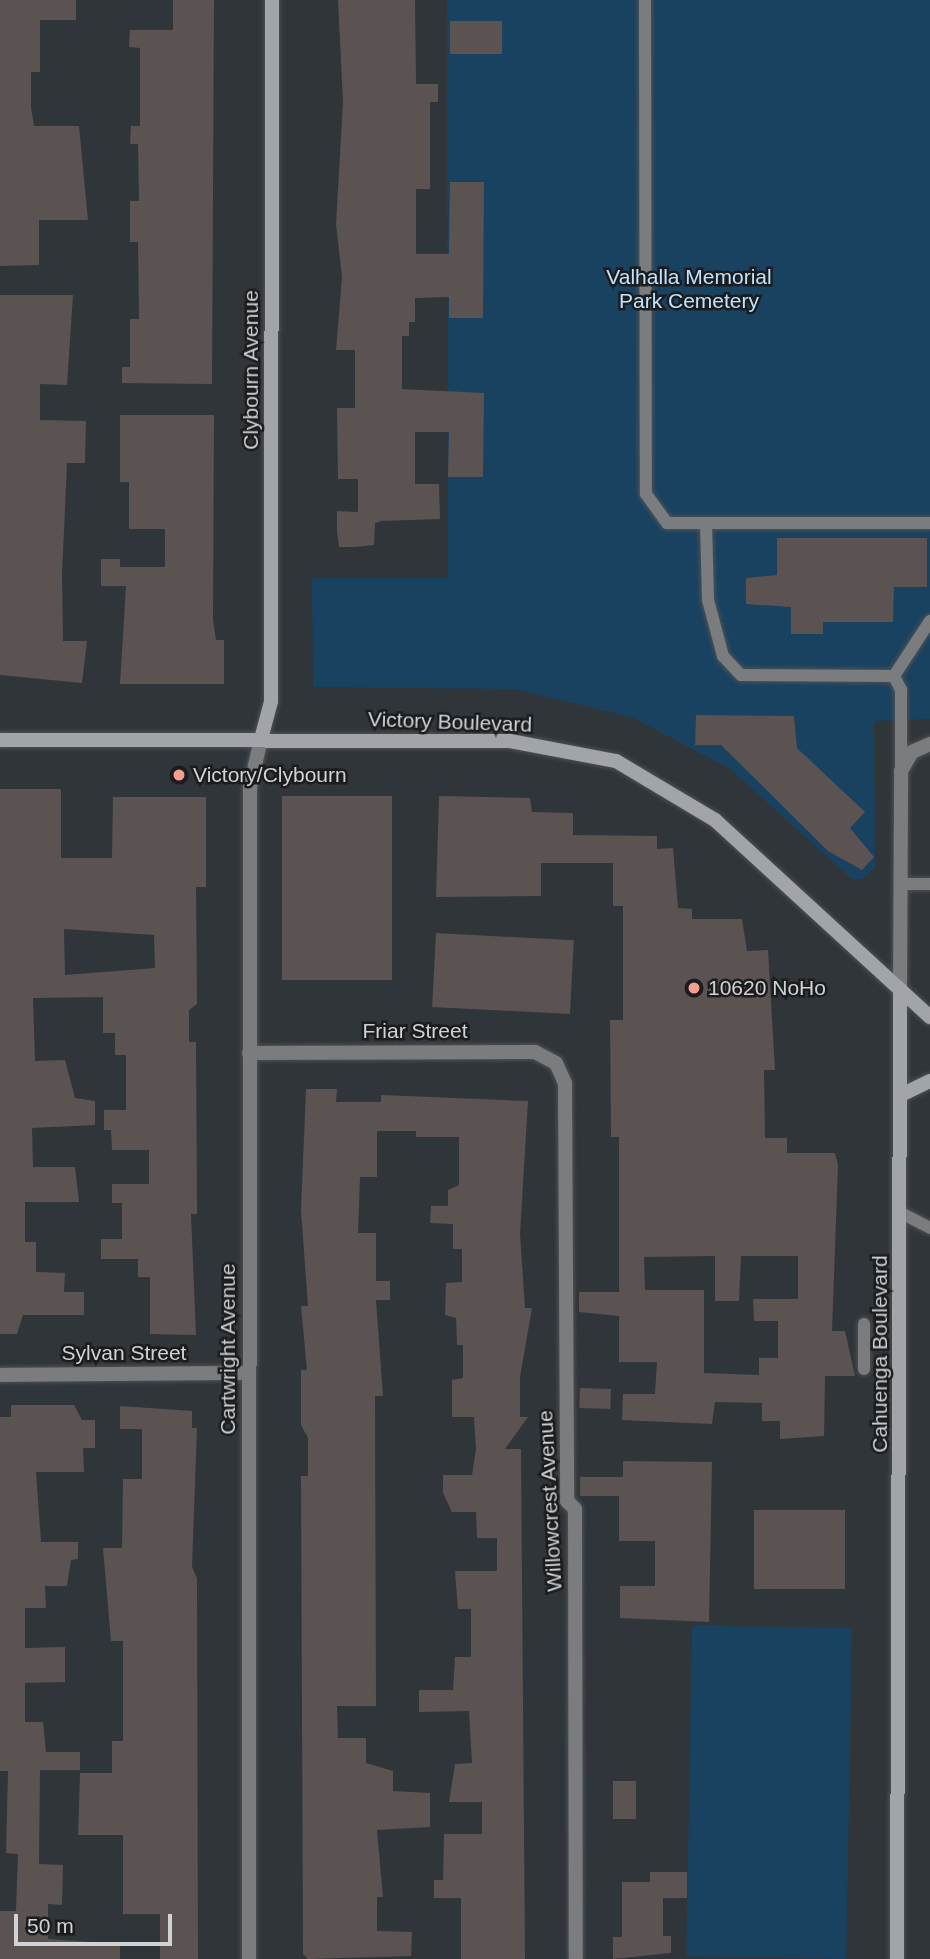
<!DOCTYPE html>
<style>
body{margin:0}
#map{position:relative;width:930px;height:1959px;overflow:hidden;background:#303539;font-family:Arial,sans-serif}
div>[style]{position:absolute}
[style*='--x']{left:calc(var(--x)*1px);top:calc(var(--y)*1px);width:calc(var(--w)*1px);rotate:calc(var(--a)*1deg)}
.green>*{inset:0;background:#194261;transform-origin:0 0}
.building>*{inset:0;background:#5a5352;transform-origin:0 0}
.roads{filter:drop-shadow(0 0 2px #4d5155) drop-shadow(0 0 2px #4d5155)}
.lane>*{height:12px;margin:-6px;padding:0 6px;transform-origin:6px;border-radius:6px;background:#7a7c7e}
.street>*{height:14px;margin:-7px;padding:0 7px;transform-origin:7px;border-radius:7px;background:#7a7c7e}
.secondary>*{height:14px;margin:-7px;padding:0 7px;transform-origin:7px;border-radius:7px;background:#a1a4a8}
.dots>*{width:19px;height:19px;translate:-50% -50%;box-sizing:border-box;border:4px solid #1a1c1e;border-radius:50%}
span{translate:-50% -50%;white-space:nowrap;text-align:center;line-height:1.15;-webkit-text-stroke:5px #1a1c1e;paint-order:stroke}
.park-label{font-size:21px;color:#bfe2ff}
.street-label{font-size:21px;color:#d0d3d5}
.poi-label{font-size:21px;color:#d0d3d5}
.left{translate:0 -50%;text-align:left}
.scale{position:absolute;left:14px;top:1914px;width:158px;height:32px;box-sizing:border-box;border:4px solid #d0d3d5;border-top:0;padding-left:9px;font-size:21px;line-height:24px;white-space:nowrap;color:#d0d3d5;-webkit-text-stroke:5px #1a1c1e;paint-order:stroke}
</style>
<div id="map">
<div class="green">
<i style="clip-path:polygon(447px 0,930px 0,930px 719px,874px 721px,875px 868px,863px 879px,852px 879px,729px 768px,631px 717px,515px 689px,313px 687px,312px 578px,448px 578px)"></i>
<i style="left:852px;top:1628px;width:331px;height:160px;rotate:91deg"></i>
</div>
<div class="building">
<i style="clip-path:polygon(0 0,76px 0,76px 20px,40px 20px,40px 72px,31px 72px,31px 107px,34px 126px,79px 126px,88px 220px,39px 220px,39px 265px,0 266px)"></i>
<i style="clip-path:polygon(173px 0,214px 0,212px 384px,122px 383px,122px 367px,130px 367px,130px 319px,139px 319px,138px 242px,130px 242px,130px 201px,139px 201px,138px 144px,130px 144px,131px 126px,140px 126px,140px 48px,129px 47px,130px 30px,173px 30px)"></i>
<i style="clip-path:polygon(338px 0,415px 0,416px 84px,438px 84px,438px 102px,430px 102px,430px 189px,416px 189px,416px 254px,449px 254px,450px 182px,484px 182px,483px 318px,449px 318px,449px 297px,415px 298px,415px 322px,409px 322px,409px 336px,402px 336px,402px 389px,484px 393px,483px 477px,448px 477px,449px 432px,415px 432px,415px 484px,439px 484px,440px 519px,381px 521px,375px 523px,374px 545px,356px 547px,339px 547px,337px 531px,337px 511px,358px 512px,358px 479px,338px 479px,337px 408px,355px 408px,355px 350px,336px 350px,342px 277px,336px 224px,343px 102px)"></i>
<i style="left:450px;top:21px;width:52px;height:33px"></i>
<i style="clip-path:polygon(0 295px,73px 295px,67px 385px,40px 384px,40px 420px,86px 421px,85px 463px,67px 463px,62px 575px,63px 641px,87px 641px,82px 683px,0 675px)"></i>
<i style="clip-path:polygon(120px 415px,214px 415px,213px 620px,216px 640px,224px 640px,224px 684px,120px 684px,126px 586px,101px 586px,101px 559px,120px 559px,120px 567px,165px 567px,165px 529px,129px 529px,129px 482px,120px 482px)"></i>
<i style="clip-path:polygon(777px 538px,927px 538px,927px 587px,894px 587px,893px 622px,823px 622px,823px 634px,791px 634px,791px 607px,746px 604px,746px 578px,777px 575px)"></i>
<i style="clip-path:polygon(696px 715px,794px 716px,797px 748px,865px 812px,850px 828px,874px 857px,862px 870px,828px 851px,721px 745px,695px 745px)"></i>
<i style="clip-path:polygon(evenodd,0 789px,61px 789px,61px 858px,112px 858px,113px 797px,206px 797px,206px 887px,196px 887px,197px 1004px,189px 1010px,189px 1042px,196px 1042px,197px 1214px,191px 1214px,196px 1335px,150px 1334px,150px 1277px,138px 1277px,138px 1259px,101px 1259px,101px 1239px,122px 1239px,122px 1203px,112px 1203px,112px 1184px,149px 1184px,149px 1150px,112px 1150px,111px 1130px,104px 1130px,104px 1110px,126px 1110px,126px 1055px,115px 1055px,115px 1033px,103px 1033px,103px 997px,33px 998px,35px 1061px,65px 1060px,75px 1098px,95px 1101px,95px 1125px,32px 1128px,33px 1167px,75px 1167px,79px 1202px,25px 1202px,25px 1242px,36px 1242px,36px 1272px,65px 1273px,64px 1292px,84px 1292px,84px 1315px,23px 1315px,17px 1334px,0 1334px,0 789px,64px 929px,154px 935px,155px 968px,65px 975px,64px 929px)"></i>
<i style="left:282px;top:796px;width:110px;height:184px"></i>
<i style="clip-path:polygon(evenodd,439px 796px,530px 798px,532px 812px,573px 813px,573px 835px,657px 836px,657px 849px,673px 848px,678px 908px,692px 909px,692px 919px,742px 919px,747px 951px,768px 950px,775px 1070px,764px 1070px,765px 1138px,787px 1138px,787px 1153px,835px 1153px,838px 1165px,832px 1331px,845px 1331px,855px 1376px,825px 1376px,824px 1436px,780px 1439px,780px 1421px,762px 1421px,762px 1403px,715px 1402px,712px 1424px,622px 1420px,623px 1394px,655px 1394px,657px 1362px,619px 1362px,619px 1316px,579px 1312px,579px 1292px,619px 1292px,619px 1137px,611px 1137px,610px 1020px,623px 1020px,623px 906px,613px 906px,613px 863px,541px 863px,541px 896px,436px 897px,439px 796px,715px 1256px,715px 1301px,739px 1301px,741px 1256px,798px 1256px,798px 1299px,753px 1299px,754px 1321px,778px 1321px,778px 1358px,759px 1358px,759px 1375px,704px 1373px,704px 1290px,645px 1290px,644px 1257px,715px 1256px)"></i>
<i style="left:436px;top:933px;width:138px;height:74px;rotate:3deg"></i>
<i style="clip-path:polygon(306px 1089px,337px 1089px,336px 1102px,381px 1102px,381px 1095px,528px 1101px,520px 1234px,525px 1308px,532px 1308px,520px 1377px,520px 1417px,528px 1417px,505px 1449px,521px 1449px,525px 1959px,461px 1959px,461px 1898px,434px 1898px,434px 1880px,443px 1880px,444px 1834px,482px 1834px,482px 1802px,449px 1802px,455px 1764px,472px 1763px,469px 1711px,419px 1712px,419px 1690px,453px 1690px,455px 1657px,471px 1657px,471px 1609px,458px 1609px,455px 1571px,497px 1571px,497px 1538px,477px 1538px,476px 1512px,452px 1512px,443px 1493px,443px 1475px,472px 1475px,476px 1449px,474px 1417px,452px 1417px,452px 1380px,463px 1378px,463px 1345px,457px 1345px,456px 1318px,445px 1315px,446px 1283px,462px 1282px,462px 1249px,453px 1249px,453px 1224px,430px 1223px,431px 1206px,448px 1206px,448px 1190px,459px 1185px,459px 1137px,416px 1137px,416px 1131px,377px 1131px,377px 1177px,360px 1177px,358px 1233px,376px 1233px,376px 1281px,390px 1281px,390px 1300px,376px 1300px,383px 1396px,375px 1396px,376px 1706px,337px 1706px,338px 1738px,366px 1738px,366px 1763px,393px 1771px,393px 1791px,430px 1793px,430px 1827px,377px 1830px,383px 1897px,377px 1897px,377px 1931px,412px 1932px,411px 1956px,308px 1959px,303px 1954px,301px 1476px,308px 1476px,308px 1438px,301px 1425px,301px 1370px,307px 1370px,301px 1306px,308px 1306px,301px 1210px)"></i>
<i style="left:580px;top:1388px;width:31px;height:20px;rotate:2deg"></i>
<i style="clip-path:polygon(11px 1405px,74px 1405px,82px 1420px,95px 1420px,95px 1448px,83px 1448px,84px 1472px,36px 1472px,41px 1542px,78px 1542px,78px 1559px,71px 1560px,67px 1586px,45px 1586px,46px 1608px,25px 1608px,25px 1648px,65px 1647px,65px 1682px,25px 1683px,25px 1722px,43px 1722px,46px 1752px,80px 1752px,80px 1770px,40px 1770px,39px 1864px,63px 1865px,62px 1905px,48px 1904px,48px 1939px,120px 1944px,120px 1959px,0 1959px,0 1911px,16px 1911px,18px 1854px,6px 1853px,8px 1771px,0 1771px,0 1417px,11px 1417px)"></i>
<i style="clip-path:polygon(120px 1406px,192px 1411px,192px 1428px,197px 1428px,192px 1567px,197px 1578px,198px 1959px,160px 1959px,160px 1914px,123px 1914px,123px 1835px,78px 1835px,80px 1773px,112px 1773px,112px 1741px,123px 1741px,123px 1641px,111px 1641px,103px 1548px,122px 1548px,123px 1479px,142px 1479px,142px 1429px,120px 1429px)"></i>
<i style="clip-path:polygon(623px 1461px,712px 1462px,709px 1622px,620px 1618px,620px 1586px,655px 1586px,655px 1541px,619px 1541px,619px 1496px,580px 1496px,580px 1477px,623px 1477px)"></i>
<i style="left:754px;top:1510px;width:91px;height:79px"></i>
<i style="left:613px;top:1781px;width:23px;height:38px"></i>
<i style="clip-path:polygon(650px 1872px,687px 1872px,687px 1898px,663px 1898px,663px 1936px,671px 1936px,671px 1953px,613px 1959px,613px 1937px,622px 1937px,622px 1882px,650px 1882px)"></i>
</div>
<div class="roads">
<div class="lane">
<i style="--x:645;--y:0;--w:494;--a:89.9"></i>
<i style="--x:646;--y:494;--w:36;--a:54"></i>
<i style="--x:667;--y:523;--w:263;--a:0"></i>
<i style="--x:706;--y:523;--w:77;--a:88.5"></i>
<i style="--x:708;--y:600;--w:58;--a:75"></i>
<i style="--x:723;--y:656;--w:26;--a:47"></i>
<i style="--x:741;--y:675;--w:153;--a:0.4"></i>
<i style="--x:894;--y:676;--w:16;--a:63"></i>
<i style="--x:901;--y:690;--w:81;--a:90"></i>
<i style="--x:894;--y:676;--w:66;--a:-56.8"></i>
<i style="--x:901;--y:884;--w:29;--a:0"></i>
<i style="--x:901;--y:1213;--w:33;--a:27"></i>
<i style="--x:864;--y:1324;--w:45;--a:90"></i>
</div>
<div class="street">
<i style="--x:900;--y:989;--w:218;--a:-89.7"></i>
<i style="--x:901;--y:771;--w:22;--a:-60"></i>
<i style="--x:912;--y:752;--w:20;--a:-24"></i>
<i style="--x:249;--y:1053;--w:286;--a:-0.2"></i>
<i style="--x:535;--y:1052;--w:24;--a:28"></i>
<i style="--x:556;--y:1063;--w:22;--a:66"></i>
<i style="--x:565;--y:1083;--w:418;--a:89.7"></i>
<i style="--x:567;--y:1501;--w:11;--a:45"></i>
<i style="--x:575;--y:1509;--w:450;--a:89.9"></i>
<i style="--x:0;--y:1375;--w:249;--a:-0.5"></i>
<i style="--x:249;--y:1959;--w:1172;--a:-89.95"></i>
<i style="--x:250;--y:787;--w:49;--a:-77.1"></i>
</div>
<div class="secondary">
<i style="--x:261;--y:739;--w:39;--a:-75"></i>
<i style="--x:271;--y:701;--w:701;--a:-89.92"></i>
<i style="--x:0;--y:740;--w:510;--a:0.11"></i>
<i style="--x:510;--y:741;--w:108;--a:10.7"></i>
<i style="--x:616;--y:761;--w:115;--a:30.8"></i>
<i style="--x:715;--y:820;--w:292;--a:42.5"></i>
<i style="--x:901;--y:1095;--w:32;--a:-26"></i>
<i style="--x:897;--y:1959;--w:970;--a:-89.82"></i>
</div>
</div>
<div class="dots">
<i style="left:179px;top:775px;background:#f59d8f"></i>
<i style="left:694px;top:988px;background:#f59d8f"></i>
</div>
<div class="park-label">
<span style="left:689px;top:289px">Valhalla Memorial<br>Park Cemetery</span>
</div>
<div class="street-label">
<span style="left:251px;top:370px;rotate:-90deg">Clybourn Avenue</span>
<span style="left:450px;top:722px;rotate:2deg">Victory Boulevard</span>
<span style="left:415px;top:1031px">Friar Street</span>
<span style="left:228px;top:1349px;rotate:-90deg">Cartwright Avenue</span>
<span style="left:124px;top:1353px">Sylvan Street</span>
<span style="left:880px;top:1354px;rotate:-90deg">Cahuenga Boulevard</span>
<span style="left:550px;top:1501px;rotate:-93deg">Willowcrest Avenue</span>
</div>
<div class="poi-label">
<span class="left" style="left:193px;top:775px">Victory/Clybourn</span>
<span class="left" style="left:708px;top:988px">10620 NoHo</span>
</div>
<div class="scale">50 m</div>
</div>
